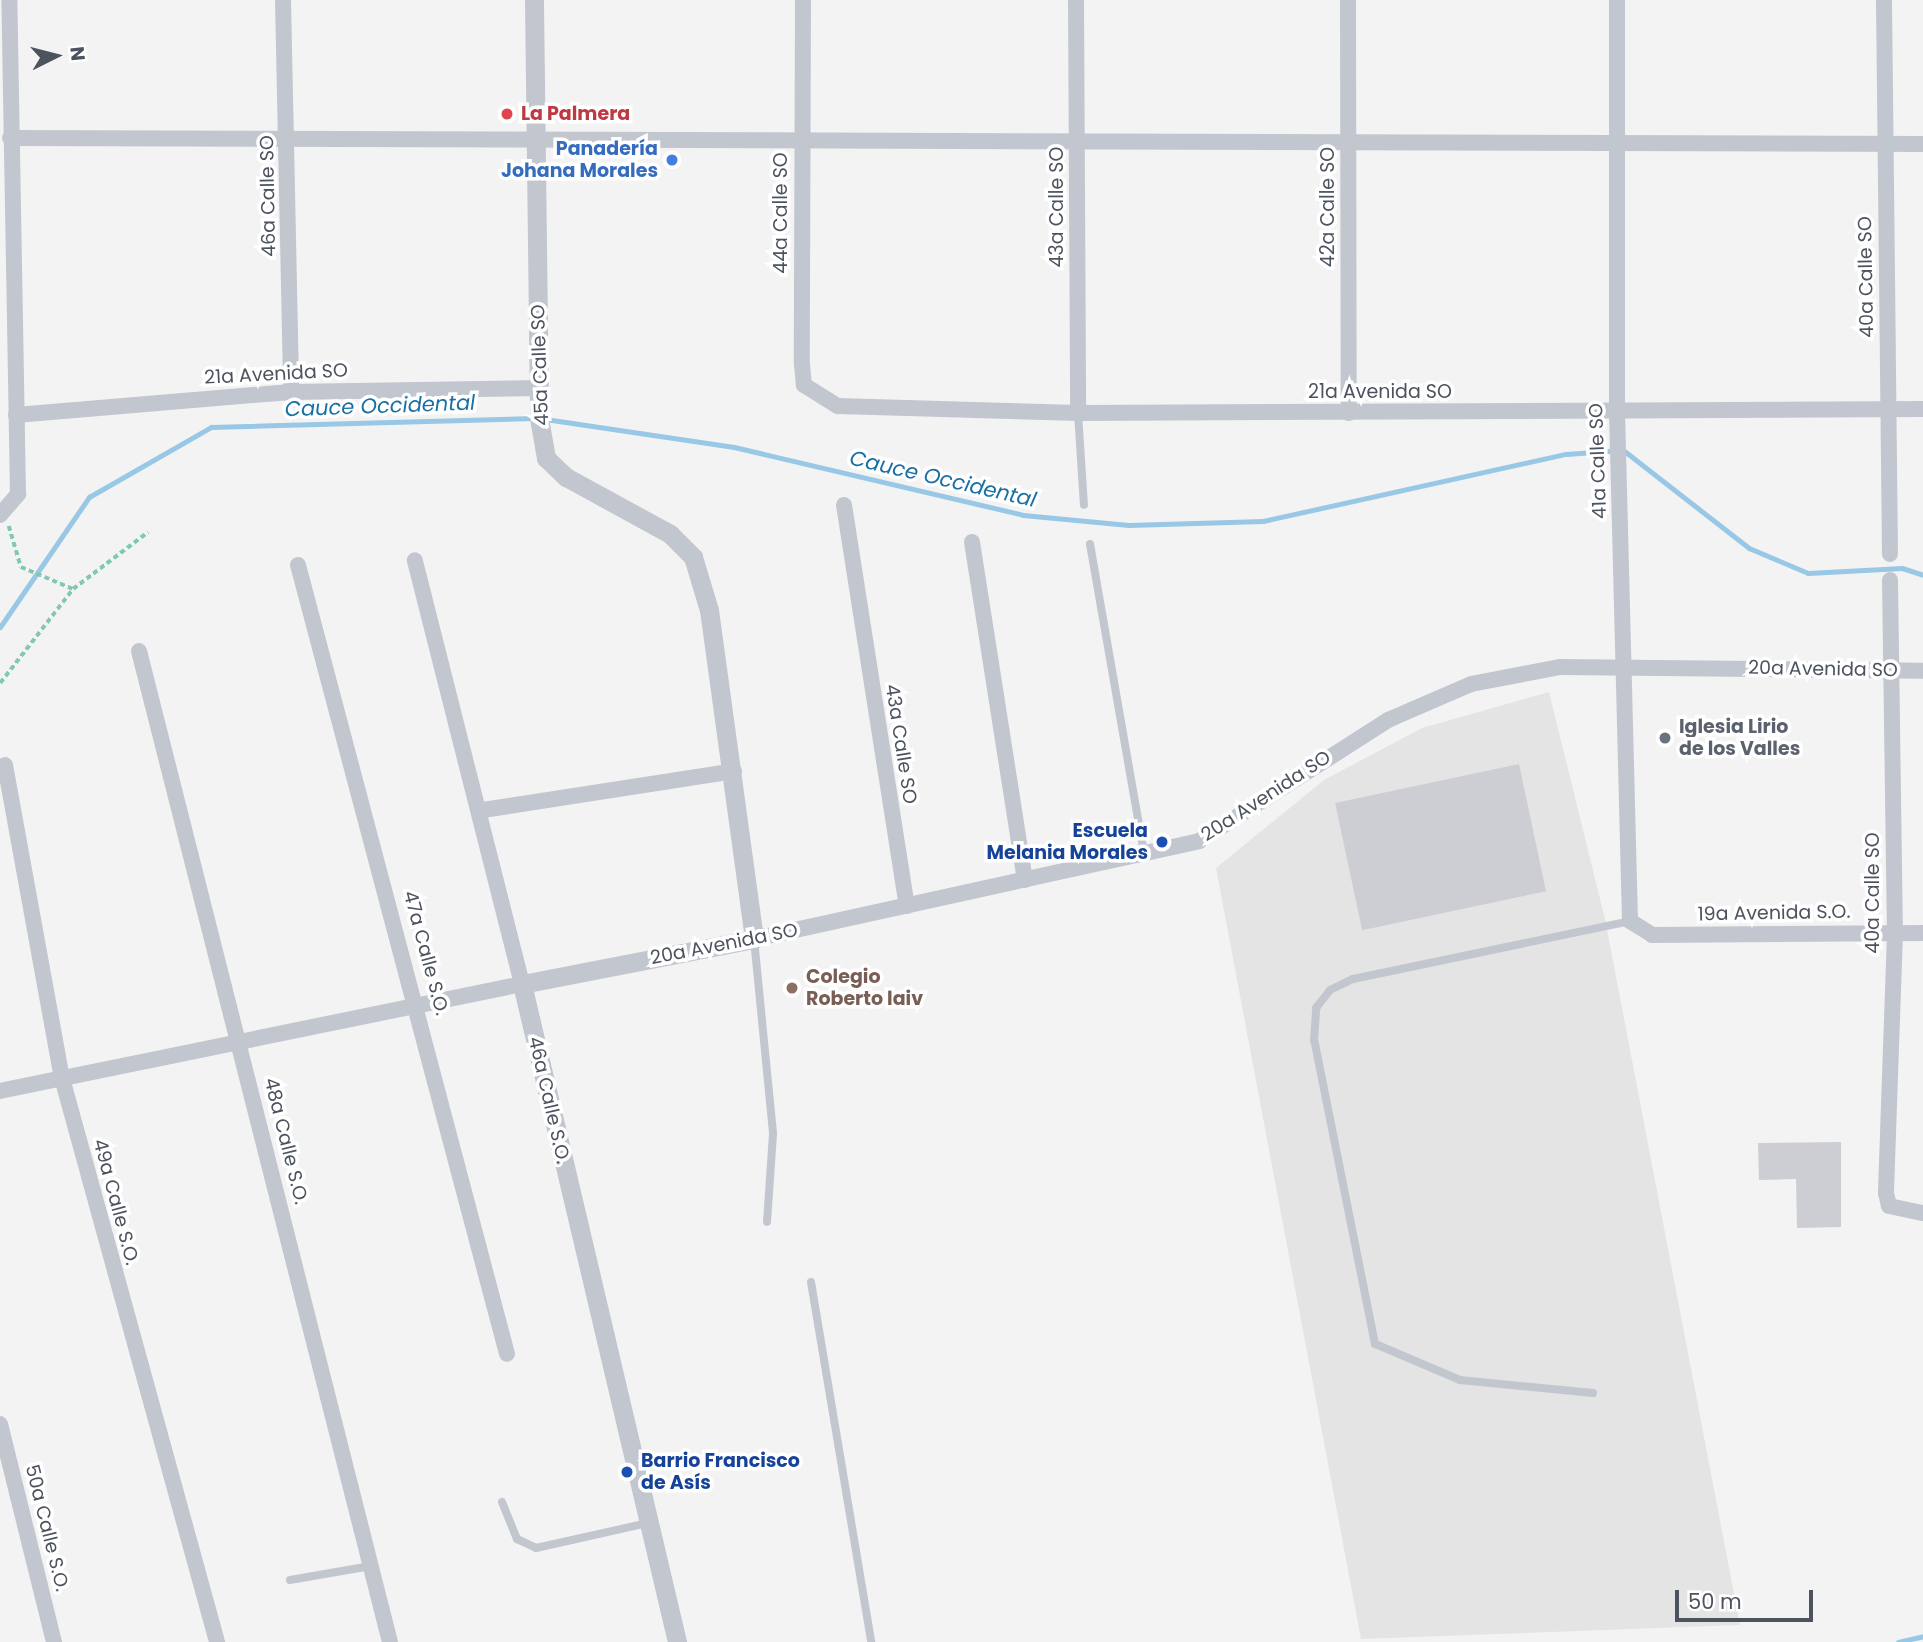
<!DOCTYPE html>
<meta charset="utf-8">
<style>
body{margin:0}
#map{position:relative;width:1923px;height:1642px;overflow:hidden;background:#f4f3f3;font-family:Poppins,sans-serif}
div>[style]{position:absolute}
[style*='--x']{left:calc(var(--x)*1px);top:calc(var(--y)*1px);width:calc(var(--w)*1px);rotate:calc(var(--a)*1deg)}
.education>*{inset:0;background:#e5e4e4}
.stream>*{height:5px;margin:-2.5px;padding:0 2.5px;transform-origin:2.5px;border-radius:2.5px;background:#98c8e5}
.building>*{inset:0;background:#cdced4;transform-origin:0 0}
.path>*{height:3.5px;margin-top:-1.75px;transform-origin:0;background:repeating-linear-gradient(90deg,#81c8b1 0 5px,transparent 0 8.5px)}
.service>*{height:8px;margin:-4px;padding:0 4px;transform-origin:4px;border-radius:4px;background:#c2c7cf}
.minor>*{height:16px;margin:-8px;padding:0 8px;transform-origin:8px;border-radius:8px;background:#c2c7cf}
.tertiary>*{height:19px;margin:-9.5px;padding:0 9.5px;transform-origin:9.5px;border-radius:9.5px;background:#c2c7cf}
.dots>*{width:19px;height:19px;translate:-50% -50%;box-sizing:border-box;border:4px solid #fff;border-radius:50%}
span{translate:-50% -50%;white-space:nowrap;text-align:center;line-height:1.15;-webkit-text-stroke:7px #fff;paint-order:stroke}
.health-label{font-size:19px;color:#be3a42;font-weight:700}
.left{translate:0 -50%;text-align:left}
.shop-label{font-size:19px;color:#366cbe;font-weight:700}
.right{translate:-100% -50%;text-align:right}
.street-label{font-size:19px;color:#4c525e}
.worship-label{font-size:19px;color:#5b616d;font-weight:700}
.transit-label{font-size:19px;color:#164399;font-weight:700}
.education-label{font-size:19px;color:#785e54;font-weight:700}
.water-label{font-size:21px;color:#1a6fa3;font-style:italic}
.north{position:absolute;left:21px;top:21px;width:70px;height:70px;-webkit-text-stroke:5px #fff;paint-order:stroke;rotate:84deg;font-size:19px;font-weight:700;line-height:28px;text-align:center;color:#4c525e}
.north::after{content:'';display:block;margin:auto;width:24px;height:32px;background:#4c525e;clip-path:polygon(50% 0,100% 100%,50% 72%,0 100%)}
.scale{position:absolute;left:1675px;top:1590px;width:138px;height:32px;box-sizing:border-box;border:4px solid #4c525e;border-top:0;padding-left:9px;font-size:21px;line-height:24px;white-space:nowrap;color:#4c525e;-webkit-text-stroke:5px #fff;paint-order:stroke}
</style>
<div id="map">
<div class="education">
<i style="clip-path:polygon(1549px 692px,1605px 919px,1740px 1625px,1361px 1639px,1216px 868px,1324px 780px,1422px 728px)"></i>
</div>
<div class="stream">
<i style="--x:545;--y:419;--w:191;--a:8.4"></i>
<i style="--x:734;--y:447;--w:297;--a:13.2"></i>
<i style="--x:1023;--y:515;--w:106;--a:5.4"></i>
<i style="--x:1129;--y:525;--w:134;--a:-1.7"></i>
<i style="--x:1263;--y:521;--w:310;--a:-12.5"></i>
<i style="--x:1566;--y:454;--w:57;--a:-4"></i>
<i style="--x:1623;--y:450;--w:160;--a:37.9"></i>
<i style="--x:1749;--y:548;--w:64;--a:23"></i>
<i style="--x:1808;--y:573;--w:94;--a:-3"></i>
<i style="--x:1902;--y:568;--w:22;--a:18"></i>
<i style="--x:0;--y:627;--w:158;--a:-55.6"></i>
<i style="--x:89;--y:497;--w:141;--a:-29.8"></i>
<i style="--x:211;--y:427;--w:324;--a:-1.6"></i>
<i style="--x:1898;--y:1642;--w:26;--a:-13"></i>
</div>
<div class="building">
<i style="left:1519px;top:764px;width:130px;height:188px;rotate:78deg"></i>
<i style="clip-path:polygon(1841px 1142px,1841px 1227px,1797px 1228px,1796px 1179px,1759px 1180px,1758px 1143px)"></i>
</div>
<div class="path">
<i style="--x:9;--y:526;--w:43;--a:73.7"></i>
<i style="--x:21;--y:567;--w:56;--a:22.9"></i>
<i style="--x:0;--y:683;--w:119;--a:-52.2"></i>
<i style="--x:73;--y:589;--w:94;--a:-37.2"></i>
</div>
<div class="service">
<i style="--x:1078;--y:413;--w:92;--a:86.3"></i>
<i style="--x:1090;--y:544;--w:315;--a:80.1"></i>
<i style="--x:754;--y:939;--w:196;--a:84.4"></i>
<i style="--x:773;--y:1134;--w:88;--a:93.9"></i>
<i style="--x:811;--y:1282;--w:365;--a:80.5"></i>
<i style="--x:1593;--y:1393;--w:134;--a:-174.4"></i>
<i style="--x:1460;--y:1380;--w:92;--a:-157"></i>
<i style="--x:1375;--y:1344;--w:310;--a:-101.3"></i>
<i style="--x:1314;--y:1040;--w:32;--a:-86"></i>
<i style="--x:1316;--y:1008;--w:23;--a:-52"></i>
<i style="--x:1330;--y:990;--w:25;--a:-26"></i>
<i style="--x:1353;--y:979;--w:283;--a:-11.8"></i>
<i style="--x:502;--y:1502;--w:40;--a:68"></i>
<i style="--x:517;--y:1539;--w:21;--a:25"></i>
<i style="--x:536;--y:1548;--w:115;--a:-12.6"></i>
<i style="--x:290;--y:1580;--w:82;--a:-9.8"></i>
</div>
<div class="minor">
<i style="--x:283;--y:0;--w:392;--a:88.8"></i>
<i style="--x:803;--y:0;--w:364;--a:90.2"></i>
<i style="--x:802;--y:364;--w:21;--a:85"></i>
<i style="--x:804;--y:385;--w:40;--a:32"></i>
<i style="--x:838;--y:406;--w:240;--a:1.7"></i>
<i style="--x:1078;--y:413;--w:845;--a:-0.27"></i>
<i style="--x:1076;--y:0;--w:413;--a:89.7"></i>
<i style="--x:1348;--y:0;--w:413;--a:89.9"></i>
<i style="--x:1617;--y:0;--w:411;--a:90"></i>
<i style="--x:1617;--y:411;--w:510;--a:88.54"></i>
<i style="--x:1630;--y:921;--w:26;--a:32"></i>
<i style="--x:1652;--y:935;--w:271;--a:-0.4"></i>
<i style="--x:1884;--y:0;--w:554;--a:89.38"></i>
<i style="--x:10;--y:138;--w:1913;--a:0.18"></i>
<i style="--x:16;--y:415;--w:276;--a:-4.8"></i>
<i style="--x:291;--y:392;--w:248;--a:-0.9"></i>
<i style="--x:844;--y:505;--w:406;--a:81.1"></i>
<i style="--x:0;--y:515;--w:28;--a:-49"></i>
<i style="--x:18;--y:494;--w:494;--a:-91"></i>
<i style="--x:972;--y:542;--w:342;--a:81.1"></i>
<i style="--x:298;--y:565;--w:816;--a:75.16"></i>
<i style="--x:1890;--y:580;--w:353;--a:89.2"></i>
<i style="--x:1895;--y:933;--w:260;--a:92"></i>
<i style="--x:1886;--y:1193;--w:13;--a:77"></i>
<i style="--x:1889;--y:1206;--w:35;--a:12"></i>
<i style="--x:139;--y:651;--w:1022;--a:75.79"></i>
<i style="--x:5;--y:765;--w:318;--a:79.7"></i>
<i style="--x:62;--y:1078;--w:585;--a:74.63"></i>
<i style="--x:483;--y:810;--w:254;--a:-8.8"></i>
<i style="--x:754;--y:939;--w:456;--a:-12.4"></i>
<i style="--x:1199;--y:841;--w:224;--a:-32.6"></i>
<i style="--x:1388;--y:720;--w:90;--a:-23.4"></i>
<i style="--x:1471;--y:684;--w:91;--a:-10.8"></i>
<i style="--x:1560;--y:667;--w:363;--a:0.6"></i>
<i style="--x:0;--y:1091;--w:533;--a:-11.58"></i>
<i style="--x:522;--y:984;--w:437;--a:-104.2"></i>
<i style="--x:0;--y:1424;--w:225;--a:76.1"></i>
</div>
<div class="tertiary">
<i style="--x:534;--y:0;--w:418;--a:89.3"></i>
<i style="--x:539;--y:418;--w:41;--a:80.1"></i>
<i style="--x:546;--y:458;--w:28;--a:44"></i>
<i style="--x:566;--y:477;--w:119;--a:28.7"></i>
<i style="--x:670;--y:534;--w:33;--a:45"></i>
<i style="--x:693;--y:557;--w:55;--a:73.2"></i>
<i style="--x:709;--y:610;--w:332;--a:82.2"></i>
<i style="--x:754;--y:939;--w:236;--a:169"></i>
<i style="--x:522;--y:984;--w:676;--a:76.74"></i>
</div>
<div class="dots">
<i style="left:507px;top:114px;background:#e0444e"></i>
<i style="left:672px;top:160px;background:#3f7fe0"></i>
<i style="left:1665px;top:738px;background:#6b7280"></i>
<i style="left:1162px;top:842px;background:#1a4fb4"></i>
<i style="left:792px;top:988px;background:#8d6e63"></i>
<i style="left:627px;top:1472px;background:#1a4fb4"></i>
</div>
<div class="health-label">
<span class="left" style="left:521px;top:114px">La Palmera</span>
</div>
<div class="shop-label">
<span class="right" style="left:658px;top:160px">Panadería<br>Johana Morales</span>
</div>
<div class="street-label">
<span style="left:268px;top:196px;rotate:-91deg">46a Calle SO</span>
<span style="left:1057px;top:207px;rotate:-90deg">43a Calle SO</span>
<span style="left:1328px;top:207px;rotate:-90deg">42a Calle SO</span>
<span style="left:781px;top:213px;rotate:-90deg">44a Calle SO</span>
<span style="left:1866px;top:277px;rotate:-91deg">40a Calle SO</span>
<span style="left:540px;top:365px;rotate:-92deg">45a Calle SO</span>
<span style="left:276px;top:374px;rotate:-3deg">21a Avenida SO</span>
<span style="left:1380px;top:392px">21a Avenida SO</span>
<span style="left:1598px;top:461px;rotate:-92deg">41a Calle SO</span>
<span style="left:1823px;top:669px;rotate:1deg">20a Avenida SO</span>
<span style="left:901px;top:744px;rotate:81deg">43a Calle SO</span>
<span style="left:1266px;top:796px;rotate:-33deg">20a Avenida SO</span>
<span style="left:1873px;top:893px;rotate:-90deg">40a Calle SO</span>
<span style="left:1774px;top:913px;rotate:-1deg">19a Avenida S.O.</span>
<span style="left:724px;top:944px;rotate:-11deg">20a Avenida SO</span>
<span style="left:426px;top:953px;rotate:75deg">47a Calle S.O.</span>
<span style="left:549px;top:1100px;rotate:77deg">46a Calle S.O.</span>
<span style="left:286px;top:1141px;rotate:76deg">48a Calle S.O.</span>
<span style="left:116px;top:1202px;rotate:75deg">49a Calle S.O.</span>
<span style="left:47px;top:1528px;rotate:76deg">50a Calle S.O.</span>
</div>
<div class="worship-label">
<span class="left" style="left:1679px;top:738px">Iglesia Lirio<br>de los Valles</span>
</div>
<div class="transit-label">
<span class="right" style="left:1148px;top:842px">Escuela<br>Melania Morales</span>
<span class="left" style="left:641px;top:1472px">Barrio Francisco<br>de Asís</span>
</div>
<div class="education-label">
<span class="left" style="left:806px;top:988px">Colegio<br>Roberto laiv</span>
</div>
<div class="water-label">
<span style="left:380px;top:406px;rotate:-2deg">Cauce Occidental</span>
<span style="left:943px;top:479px;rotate:13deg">Cauce Occidental</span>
</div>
<div class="north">N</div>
<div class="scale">50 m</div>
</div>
